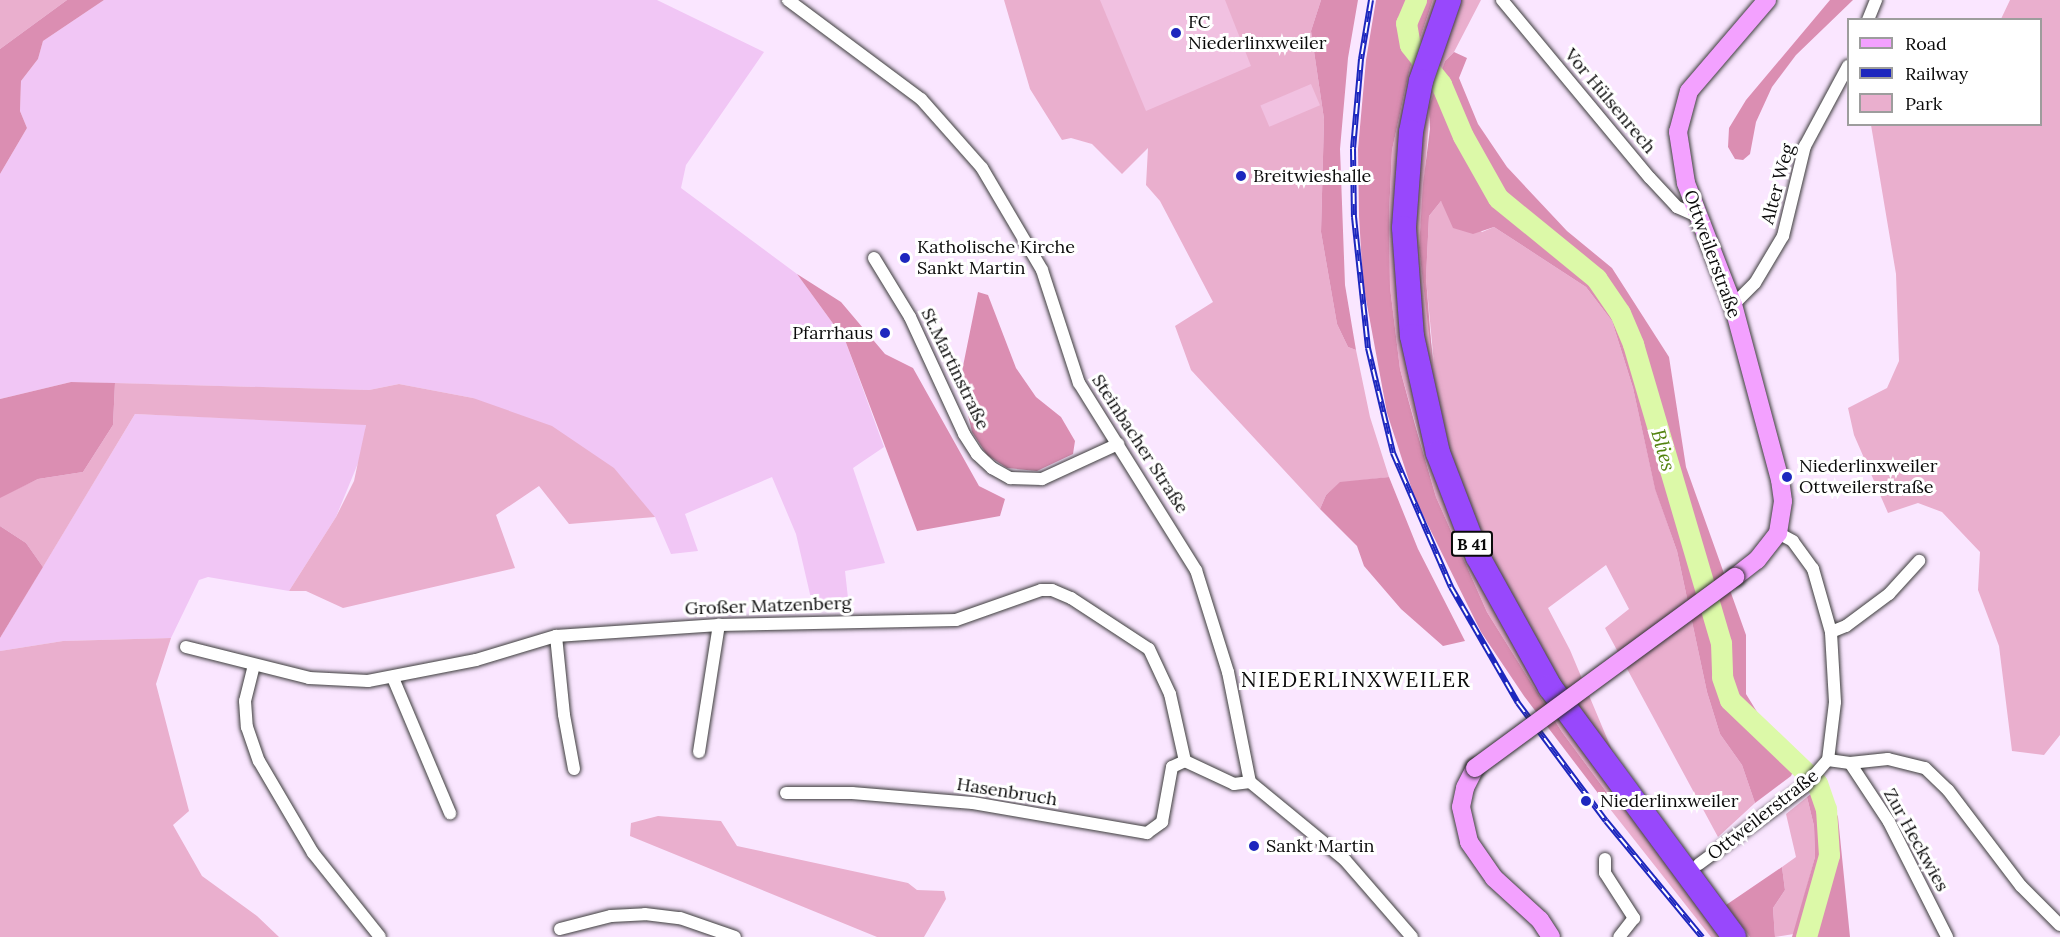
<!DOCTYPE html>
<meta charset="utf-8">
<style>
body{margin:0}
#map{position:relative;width:2060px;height:937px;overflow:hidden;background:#fae6ff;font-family:Lora,serif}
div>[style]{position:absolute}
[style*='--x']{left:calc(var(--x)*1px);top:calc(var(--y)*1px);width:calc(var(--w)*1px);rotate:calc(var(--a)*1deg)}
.farmland>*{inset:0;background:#f1c6f5}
.green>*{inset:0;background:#eaafce}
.forest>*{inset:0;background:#db8eb2}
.pitch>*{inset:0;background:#f1c1e1;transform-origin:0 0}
.river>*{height:21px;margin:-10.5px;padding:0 10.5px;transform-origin:10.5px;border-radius:10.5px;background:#dcf9a8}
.roads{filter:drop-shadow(0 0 2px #3d3d3d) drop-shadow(0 0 2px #3d3d3d)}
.street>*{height:12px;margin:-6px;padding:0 6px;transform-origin:6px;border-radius:6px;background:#fff}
.secondary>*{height:18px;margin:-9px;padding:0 9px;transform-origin:9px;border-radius:9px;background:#f3a1ff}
.highway>*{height:24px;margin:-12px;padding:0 12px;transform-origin:12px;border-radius:12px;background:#9848fc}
.rail>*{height:6px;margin-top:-3px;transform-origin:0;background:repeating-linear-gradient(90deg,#fff 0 11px,#1d27be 0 22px);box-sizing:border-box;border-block:2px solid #1d27be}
.bridges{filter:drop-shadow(0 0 2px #2c2c2c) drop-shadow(0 0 2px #2c2c2c)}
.secondary-bridge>*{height:18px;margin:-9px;padding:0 9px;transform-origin:9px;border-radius:9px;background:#f3a1ff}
.dots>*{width:16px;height:16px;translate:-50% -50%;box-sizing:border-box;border:3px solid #fff;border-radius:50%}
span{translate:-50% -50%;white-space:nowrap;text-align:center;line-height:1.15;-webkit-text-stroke:6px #fff;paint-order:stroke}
.shield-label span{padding:2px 4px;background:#fff;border:2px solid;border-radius:4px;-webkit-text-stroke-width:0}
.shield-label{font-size:16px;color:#0a0a0a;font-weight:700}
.poi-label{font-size:18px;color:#0a0a0a}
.left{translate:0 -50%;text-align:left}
.right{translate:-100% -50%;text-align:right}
.street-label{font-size:18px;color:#0a0a0a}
.water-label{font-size:20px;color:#52830f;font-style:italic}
.quarter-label{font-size:21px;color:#0a0a0a;letter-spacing:1.5px}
.legend{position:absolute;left:1847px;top:18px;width:195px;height:108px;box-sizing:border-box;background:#fff;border:2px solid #9d9d9d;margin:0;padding:8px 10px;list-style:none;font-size:18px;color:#0a0a0a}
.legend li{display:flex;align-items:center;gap:12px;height:30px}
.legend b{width:30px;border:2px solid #9d9d9d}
</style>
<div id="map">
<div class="farmland">
<i style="clip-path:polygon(104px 0,657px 0,764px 52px,686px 165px,681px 188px,797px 274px,845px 340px,884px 447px,853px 468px,885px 563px,845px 571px,849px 607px,813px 607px,796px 534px,772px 477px,685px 514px,698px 551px,671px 554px,655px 517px,473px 398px,399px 384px,369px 390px,71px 382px,0 399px,0 174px,27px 128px,20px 111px,21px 81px,38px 59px,43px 41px)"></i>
<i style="clip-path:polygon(135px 414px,366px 424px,363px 451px,336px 517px,289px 591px,208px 577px,199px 580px,171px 638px,63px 641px,0 651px,0 638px)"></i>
</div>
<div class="green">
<i style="clip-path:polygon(0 0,67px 0,0 49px)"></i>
<i style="clip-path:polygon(1004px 0,1321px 0,1311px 31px,1324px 119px,1321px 232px,1337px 324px,1348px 347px,1356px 350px,1370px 417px,1389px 477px,1340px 483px,1326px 495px,1320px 509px,1191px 370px,1175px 326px,1213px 302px,1160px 201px,1146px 185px,1148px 148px,1122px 174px,1092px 144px,1071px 138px,1062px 140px,1030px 89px)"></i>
<i style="clip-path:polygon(1433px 0,1481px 0,1454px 52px,1445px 61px,1429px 120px,1419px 248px,1434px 364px,1426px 278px,1429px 216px,1441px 201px,1482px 232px,1494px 227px,1586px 287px,1612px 321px,1633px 388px,1655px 488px,1677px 551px,1707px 692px,1720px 734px,1742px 765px,1755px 803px,1718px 837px,1605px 628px,1629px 609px,1606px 565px,1548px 608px,1570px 650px,1614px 755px,1750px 937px,1711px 937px,1610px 809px,1613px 805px,1608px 794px,1562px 732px,1487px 612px,1436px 497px,1400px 369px,1390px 287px,1389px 214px,1392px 150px,1410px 68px)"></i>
<i style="clip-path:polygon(2010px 0,2060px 0,2060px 735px,2044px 755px,2012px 751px,1999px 646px,1978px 590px,1980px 552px,1942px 512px,1918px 503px,1888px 513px,1854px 435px,1848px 408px,1887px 388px,1899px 361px,1896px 274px,1871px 125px,2040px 124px,2040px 20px,2001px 19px)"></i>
<i style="clip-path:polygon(115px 383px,369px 390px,399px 384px,473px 398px,552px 426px,614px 468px,655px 517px,569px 524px,539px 486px,496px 515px,515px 568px,343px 608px,306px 591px,289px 591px,336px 517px,354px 481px,366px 425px,135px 414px,43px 567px,26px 543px,0 526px,0 497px,38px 479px,83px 472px,113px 425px)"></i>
<i style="clip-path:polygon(171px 638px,156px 684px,189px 811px,173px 825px,202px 876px,257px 916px,279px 937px,0 937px,0 651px,63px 641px)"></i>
<i style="clip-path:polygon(1807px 797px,1814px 826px,1815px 857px,1794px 934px,1775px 937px,1773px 908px,1785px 890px,1782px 867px,1796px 857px,1786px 814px)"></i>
<i style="clip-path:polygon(658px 816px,721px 821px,737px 846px,908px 883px,917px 890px,944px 891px,946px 899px,924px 937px,877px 937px,630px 836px,631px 823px)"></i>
</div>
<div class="forest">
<i style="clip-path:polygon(67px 0,104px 0,43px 41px,38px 59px,21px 81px,20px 111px,27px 128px,0 174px,0 49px)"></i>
<i style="clip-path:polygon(1321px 0,1358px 0,1348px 58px,1340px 149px,1345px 285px,1356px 350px,1348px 347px,1337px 324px,1321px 232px,1324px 119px,1311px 31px)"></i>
<i style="clip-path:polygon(1376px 0,1433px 0,1410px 68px,1392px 150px,1389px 214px,1390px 287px,1400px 369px,1416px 428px,1436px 497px,1487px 612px,1562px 732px,1608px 794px,1613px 805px,1610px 809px,1524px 696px,1481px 632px,1415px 499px,1387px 413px,1363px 283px,1359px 216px,1358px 149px,1366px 60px)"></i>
<i style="clip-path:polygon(1830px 0,1853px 0,1796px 55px,1772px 87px,1756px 122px,1750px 154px,1743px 160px,1735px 159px,1728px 147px,1729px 128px,1746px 100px)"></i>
<i style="clip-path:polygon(1454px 52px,1467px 58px,1459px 78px,1478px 124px,1507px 167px,1567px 231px,1612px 268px,1669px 357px,1686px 467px,1746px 635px,1746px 694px,1770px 733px,1795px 751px,1796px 765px,1791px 776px,1755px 803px,1742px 765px,1720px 734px,1707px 692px,1677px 551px,1655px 489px,1633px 388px,1612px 321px,1586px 287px,1494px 227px,1473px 234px,1453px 228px,1441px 201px,1429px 216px,1426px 278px,1433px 368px,1419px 248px,1423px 184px,1430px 129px,1429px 107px,1445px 61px)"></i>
<i style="clip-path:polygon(797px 274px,841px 302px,885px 354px,913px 368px,979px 486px,1005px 499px,1000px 516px,917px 531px,845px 340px)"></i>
<i style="clip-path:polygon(978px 292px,988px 295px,1016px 368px,1036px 397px,1061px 417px,1075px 441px,1073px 454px,1037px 471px,1007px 468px,987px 455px,972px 432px,960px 381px)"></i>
<i style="clip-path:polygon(71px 382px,115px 383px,113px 425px,83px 472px,38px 479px,0 498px,0 399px)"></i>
<i style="clip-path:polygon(1389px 477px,1418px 549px,1465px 641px,1443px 646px,1401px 609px,1364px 566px,1357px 546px,1320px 509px,1326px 495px,1340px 482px)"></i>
<i style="clip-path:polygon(0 526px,26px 543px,43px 567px,0 638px)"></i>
<i style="clip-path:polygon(1824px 783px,1838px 817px,1850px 937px,1792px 937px,1815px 857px,1814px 826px,1807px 797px)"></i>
<i style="clip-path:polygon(1782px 867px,1785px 890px,1773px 908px,1775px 937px,1750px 937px,1726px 905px)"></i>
</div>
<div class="pitch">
<i style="clip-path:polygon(1100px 0,1225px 0,1251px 66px,1146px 111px)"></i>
<i style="left:1311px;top:84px;width:23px;height:55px;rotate:67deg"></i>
</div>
<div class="river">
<i style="--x:1416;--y:0;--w:25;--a:113"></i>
<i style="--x:1406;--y:23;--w:22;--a:80"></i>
<i style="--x:1410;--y:45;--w:50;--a:51.5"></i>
<i style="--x:1441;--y:84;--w:56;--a:67.1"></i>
<i style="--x:1463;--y:136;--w:71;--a:60.6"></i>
<i style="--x:1498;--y:198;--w:127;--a:39.2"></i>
<i style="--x:1596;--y:278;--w:42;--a:55.6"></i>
<i style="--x:1620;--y:313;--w:34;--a:67"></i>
<i style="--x:1633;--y:344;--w:312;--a:73.6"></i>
<i style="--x:1721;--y:643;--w:34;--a:88"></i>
<i style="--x:1722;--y:677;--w:24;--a:71"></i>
<i style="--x:1730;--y:700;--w:120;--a:43.7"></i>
<i style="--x:1817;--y:783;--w:28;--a:71"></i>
<i style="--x:1826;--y:809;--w:46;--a:86.3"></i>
<i style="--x:1829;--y:855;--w:85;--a:105.7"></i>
</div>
<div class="roads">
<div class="street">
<i style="--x:788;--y:0;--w:166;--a:36.7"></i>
<i style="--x:921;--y:99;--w:92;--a:48.5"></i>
<i style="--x:982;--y:168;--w:118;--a:59.5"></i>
<i style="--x:1042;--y:270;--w:119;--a:71.9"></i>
<i style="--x:1079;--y:383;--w:221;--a:58"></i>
<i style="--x:1196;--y:570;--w:107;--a:72.6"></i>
<i style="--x:1228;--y:672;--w:112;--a:78.7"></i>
<i style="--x:1250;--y:782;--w:123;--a:39.4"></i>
<i style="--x:1345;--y:860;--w:102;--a:49"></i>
<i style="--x:1502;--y:0;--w:231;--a:50.3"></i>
<i style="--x:1650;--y:178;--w:40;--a:47"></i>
<i style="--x:1677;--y:207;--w:22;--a:24"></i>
<i style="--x:1868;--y:20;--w:22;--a:-68"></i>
<i style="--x:874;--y:258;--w:69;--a:58.6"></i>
<i style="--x:910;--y:317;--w:129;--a:65.2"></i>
<i style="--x:964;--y:434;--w:24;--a:57"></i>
<i style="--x:977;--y:454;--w:21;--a:43"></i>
<i style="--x:992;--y:468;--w:21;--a:29"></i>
<i style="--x:1010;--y:478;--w:32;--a:2"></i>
<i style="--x:1042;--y:479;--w:84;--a:-24.7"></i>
<i style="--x:1733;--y:305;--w:31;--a:-45"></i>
<i style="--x:1755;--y:283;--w:55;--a:-59.2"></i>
<i style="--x:1783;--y:236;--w:93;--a:-76.3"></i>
<i style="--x:1805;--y:146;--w:91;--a:-61.7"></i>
<i style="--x:1831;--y:632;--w:16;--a:-22"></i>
<i style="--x:1846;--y:626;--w:54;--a:-36.7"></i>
<i style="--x:1889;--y:594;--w:45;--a:-47.7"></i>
<i style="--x:556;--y:636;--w:79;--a:84.2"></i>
<i style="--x:564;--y:715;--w:55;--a:79.5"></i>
<i style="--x:186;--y:647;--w:127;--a:14.1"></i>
<i style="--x:309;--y:678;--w:59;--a:2.9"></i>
<i style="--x:368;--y:681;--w:110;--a:-11"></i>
<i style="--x:476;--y:660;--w:84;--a:-16.7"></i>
<i style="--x:556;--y:636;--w:163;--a:-3.9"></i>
<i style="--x:719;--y:625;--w:237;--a:-1.2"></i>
<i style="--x:956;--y:620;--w:90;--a:-19.4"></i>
<i style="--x:1041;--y:590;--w:11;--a:0"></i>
<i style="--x:1052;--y:590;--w:21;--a:23"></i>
<i style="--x:1071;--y:598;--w:93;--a:33.2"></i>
<i style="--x:1149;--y:649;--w:50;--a:65"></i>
<i style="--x:1170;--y:694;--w:69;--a:77.4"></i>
<i style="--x:1185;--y:761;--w:54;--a:25.1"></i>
<i style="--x:1234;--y:784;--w:16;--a:-7"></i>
<i style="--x:254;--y:665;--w:37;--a:104"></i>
<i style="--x:245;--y:701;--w:26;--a:86"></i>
<i style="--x:247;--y:727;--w:36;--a:71"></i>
<i style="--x:259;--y:761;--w:107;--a:59.6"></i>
<i style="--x:313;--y:853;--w:107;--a:51.4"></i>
<i style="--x:393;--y:678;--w:147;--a:67.1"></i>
<i style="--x:699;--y:752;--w:129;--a:-81.1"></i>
<i style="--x:1828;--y:760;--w:22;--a:8"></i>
<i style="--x:1850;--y:763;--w:38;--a:-6"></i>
<i style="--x:1888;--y:759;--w:38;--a:14"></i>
<i style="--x:1925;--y:768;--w:32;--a:44"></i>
<i style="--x:1948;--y:790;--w:121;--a:52.8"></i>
<i style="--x:2021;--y:886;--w:55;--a:45"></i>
<i style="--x:1850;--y:763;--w:71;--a:56.5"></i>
<i style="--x:1889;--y:822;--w:129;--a:63.2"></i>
<i style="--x:786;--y:793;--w:66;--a:0"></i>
<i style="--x:852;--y:793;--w:121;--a:4.7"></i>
<i style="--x:973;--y:803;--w:177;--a:9.8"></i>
<i style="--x:1147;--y:833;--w:19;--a:-36"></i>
<i style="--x:1162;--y:822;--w:56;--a:-79.7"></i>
<i style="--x:1172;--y:767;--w:14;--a:-25"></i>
<i style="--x:1605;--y:859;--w:14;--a:90"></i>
<i style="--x:1605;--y:873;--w:54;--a:57.2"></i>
<i style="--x:1634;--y:918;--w:24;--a:128"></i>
<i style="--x:1699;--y:864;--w:132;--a:-36.3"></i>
<i style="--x:1805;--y:786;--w:35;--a:-49"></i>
<i style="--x:1828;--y:760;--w:58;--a:-83.1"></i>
<i style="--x:1835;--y:702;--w:70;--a:-93.3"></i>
<i style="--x:1831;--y:632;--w:66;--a:-105.9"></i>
<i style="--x:1813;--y:569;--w:34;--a:-126"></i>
<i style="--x:1793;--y:541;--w:17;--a:-152"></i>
<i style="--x:560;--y:929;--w:53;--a:-14.3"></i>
<i style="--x:611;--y:916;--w:34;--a:-3"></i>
<i style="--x:645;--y:914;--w:35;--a:7"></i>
<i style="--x:680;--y:918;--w:58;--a:19.1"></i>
</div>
<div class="secondary">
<i style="--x:1735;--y:577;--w:28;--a:-38"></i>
<i style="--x:1757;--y:560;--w:34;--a:-52"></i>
<i style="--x:1778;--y:533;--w:32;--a:-81"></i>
<i style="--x:1783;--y:501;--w:21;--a:-98"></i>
<i style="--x:1780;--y:480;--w:181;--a:-105"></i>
<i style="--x:1733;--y:305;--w:131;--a:-111.1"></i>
<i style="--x:1686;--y:183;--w:52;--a:-98.9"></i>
<i style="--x:1678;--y:132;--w:42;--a:-75"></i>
<i style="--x:1689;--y:91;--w:120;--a:-49.4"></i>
<i style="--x:1475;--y:768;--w:22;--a:117"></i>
<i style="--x:1465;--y:788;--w:19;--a:102"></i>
<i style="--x:1461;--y:807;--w:36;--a:77"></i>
<i style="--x:1469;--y:842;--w:44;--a:55.2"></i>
<i style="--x:1494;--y:878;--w:62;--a:42.4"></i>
<i style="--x:1540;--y:920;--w:20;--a:57"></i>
</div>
<div class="highway">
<i style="--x:1449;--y:0;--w:86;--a:109.1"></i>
<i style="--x:1421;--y:81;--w:52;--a:101.1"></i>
<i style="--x:1411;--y:132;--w:96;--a:94.2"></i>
<i style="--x:1404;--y:228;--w:108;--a:85.8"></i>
<i style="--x:1412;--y:336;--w:120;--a:77.5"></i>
<i style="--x:1438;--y:453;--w:111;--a:69"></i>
<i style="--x:1478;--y:557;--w:149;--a:61"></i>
<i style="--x:1550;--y:687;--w:310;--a:53.6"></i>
</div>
</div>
<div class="rail">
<i style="--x:1371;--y:0;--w:60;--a:99.6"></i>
<i style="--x:1361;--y:59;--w:90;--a:95.1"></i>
<i style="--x:1353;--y:149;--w:68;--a:89.2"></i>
<i style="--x:1354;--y:217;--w:132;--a:83.9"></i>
<i style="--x:1368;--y:348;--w:108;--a:76.6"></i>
<i style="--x:1393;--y:453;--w:146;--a:66.6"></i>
<i style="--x:1451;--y:587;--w:134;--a:60"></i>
<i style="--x:1518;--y:703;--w:147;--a:53.3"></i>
<i style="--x:1606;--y:821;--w:151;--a:50.4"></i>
</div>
<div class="bridges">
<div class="secondary-bridge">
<i style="--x:1475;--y:768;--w:323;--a:-36.3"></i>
</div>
</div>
<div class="dots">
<i style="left:1176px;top:33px;background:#1d27be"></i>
<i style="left:1241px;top:176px;background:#1d27be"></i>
<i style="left:905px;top:258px;background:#1d27be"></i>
<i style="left:885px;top:333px;background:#1d27be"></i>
<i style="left:1787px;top:477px;background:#1d27be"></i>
<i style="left:1586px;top:801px;background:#1d27be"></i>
<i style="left:1254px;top:846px;background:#1d27be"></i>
</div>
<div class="shield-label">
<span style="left:1472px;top:544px">B 41</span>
</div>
<div class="poi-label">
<span class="left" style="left:1188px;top:33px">FC<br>Niederlinxweiler</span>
<span class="left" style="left:1253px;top:176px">Breitwieshalle</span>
<span class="left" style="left:917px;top:258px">Katholische Kirche<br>Sankt Martin</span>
<span class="right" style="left:873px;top:333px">Pfarrhaus</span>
<span class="left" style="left:1799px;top:477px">Niederlinxweiler<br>Ottweilerstraße</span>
<span class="left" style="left:1600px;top:801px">Niederlinxweiler</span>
<span class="left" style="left:1266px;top:846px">Sankt Martin</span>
</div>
<div class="street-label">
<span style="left:1610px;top:101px;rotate:50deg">Vor Hülsenrech</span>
<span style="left:1778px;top:184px;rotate:-75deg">Alter Weg</span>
<span style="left:1712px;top:254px;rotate:70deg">Ottweilerstraße</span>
<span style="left:955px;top:369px;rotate:64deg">St.Martinstraße</span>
<span style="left:1140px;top:444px;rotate:57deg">Steinbacher Straße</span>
<span style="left:768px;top:606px;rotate:-2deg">Großer Matzenberg</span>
<span style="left:1007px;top:792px;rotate:9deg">Hasenbruch</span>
<span style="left:1763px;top:815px;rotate:-38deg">Ottweilerstraße</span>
<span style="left:1916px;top:840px;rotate:61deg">Zur Heckwies</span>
</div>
<div class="water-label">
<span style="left:1664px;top:450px;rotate:74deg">Blies</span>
</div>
<div class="quarter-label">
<span style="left:1356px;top:680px">NIEDERLINXWEILER</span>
</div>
<ul class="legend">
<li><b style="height:8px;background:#f3a1ff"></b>Road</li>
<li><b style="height:8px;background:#1d27be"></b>Railway</li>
<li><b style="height:16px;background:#eaafce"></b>Park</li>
</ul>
</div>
